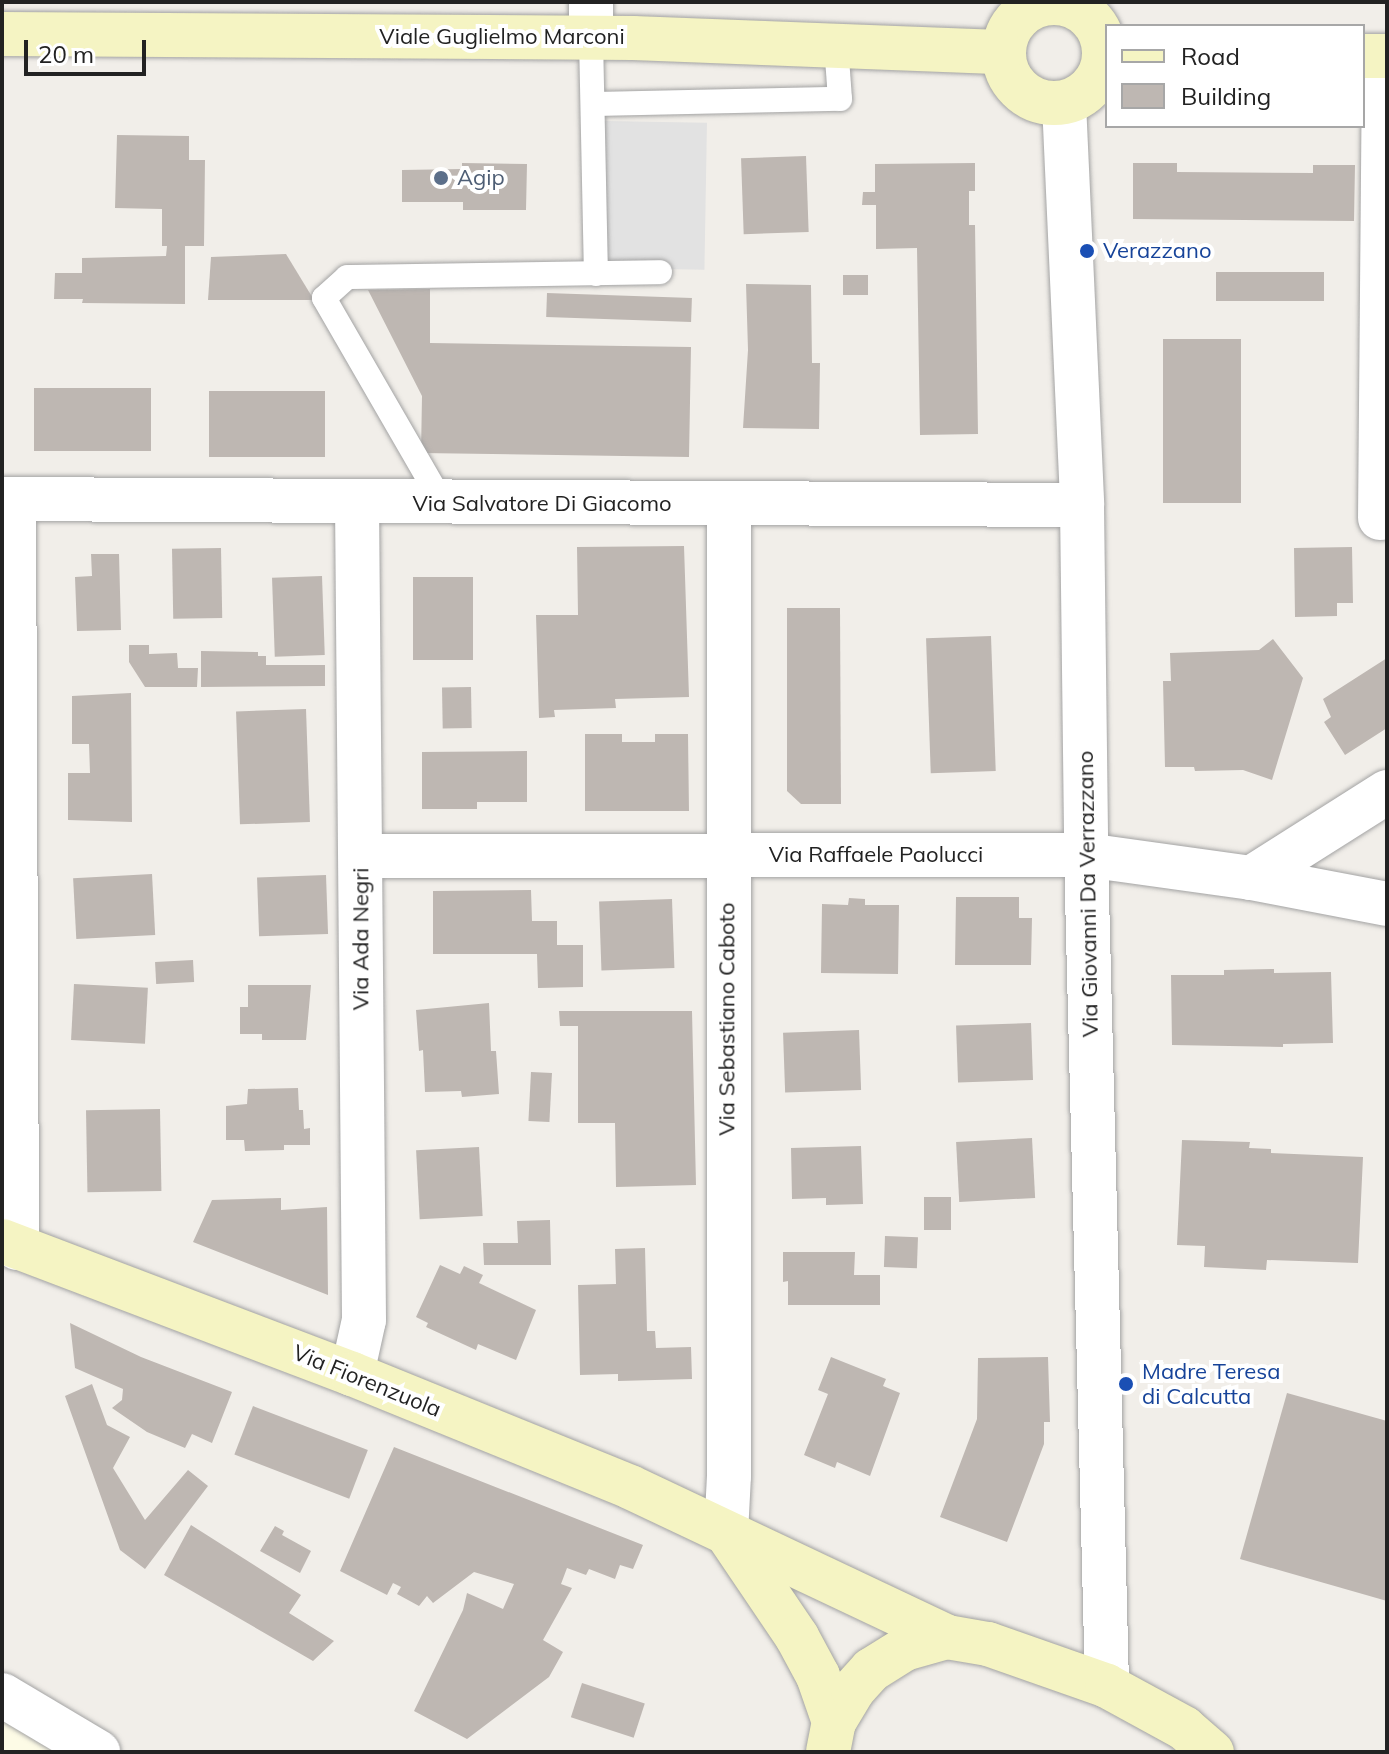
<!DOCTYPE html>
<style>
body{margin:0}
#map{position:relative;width:1389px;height:1754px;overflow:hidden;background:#f1eee9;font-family:Mulish,sans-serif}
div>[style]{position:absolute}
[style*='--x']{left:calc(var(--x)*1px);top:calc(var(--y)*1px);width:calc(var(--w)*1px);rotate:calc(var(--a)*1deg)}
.education>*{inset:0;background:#fdfbe6}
.parking>*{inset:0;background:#e2e2e2;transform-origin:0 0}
.building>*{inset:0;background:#beb7b2;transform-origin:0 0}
.roads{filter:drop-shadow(0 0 2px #a3a3a3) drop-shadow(0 0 2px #a3a3a3)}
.lane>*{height:24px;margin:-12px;padding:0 12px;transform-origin:12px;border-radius:12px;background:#fff}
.street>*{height:44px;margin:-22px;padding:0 22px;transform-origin:22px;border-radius:22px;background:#fff}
.secondary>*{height:44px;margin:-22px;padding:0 22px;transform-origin:22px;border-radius:22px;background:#f5f4c3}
.secondary>.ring{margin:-22px;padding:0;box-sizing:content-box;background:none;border:44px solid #f5f4c3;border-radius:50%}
.dots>*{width:22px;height:22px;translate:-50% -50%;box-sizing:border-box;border:4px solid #fff;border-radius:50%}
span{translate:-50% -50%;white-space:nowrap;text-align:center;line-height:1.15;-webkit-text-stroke:8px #fff;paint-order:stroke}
.street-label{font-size:22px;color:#222}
.service-label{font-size:22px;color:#4e5e75}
.left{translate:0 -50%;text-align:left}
.transit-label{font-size:22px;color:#164399}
.frame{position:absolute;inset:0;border:4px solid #222;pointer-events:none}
.legend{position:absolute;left:1105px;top:24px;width:260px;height:104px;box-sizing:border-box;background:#fff;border:2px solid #a7a7a7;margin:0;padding:10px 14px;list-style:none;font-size:24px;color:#222}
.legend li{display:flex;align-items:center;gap:16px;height:40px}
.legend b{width:40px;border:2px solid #a7a7a7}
.scale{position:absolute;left:24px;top:40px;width:122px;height:36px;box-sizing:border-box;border:4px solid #222;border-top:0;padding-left:10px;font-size:24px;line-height:28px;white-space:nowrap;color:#222;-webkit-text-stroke:6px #fff;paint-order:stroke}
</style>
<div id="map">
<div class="education">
<i style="clip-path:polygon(2px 1718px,57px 1752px,2px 1752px)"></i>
</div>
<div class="parking">
<i style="left:604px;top:121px;width:103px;height:147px;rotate:1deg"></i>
</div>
<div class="building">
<i style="clip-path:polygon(117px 135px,189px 136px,189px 160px,205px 160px,204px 246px,185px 246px,185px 304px,82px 303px,83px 299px,54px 299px,55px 273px,82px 273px,82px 258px,166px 256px,167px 246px,162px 246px,162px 209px,115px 208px)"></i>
<i style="left:806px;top:156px;width:76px;height:65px;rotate:88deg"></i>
<i style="clip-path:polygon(462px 163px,527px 164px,526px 210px,463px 210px,463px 202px,402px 202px,402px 170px,462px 169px)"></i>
<i style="clip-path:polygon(975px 163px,975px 191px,969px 191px,969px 225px,975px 225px,978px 434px,920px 435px,917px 248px,876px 249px,876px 205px,862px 205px,863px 192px,875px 192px,875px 164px)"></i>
<i style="clip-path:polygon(1133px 163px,1177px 163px,1177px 172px,1313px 173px,1313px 165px,1355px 165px,1354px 221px,1133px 219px)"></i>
<i style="clip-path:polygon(286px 254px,314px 300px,208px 300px,211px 257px)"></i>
<i style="left:1216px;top:272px;width:108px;height:29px"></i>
<i style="left:868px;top:275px;width:20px;height:25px;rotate:90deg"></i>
<i style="clip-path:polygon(746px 284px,811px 285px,812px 363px,820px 363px,819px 429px,743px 428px,748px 350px)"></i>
<i style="clip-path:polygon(430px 289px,430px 343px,691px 347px,689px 457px,421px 453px,422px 396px,368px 290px)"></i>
<i style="left:547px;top:293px;width:145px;height:24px;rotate:2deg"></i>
<i style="left:1241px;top:339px;width:164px;height:78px;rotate:90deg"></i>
<i style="left:34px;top:388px;width:117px;height:63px"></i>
<i style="left:209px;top:391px;width:116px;height:66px"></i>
<i style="clip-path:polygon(684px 546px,689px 697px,615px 699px,616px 708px,554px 710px,555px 717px,539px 718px,536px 615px,578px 615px,577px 547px)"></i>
<i style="clip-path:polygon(1352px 547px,1353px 603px,1337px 603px,1337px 616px,1295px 617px,1294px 548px)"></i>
<i style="left:221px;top:548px;width:70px;height:49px;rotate:89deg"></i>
<i style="clip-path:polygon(91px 554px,119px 554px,121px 630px,77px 631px,75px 577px,92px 576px)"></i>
<i style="left:322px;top:576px;width:79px;height:50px;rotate:88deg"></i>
<i style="left:413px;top:577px;width:60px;height:83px"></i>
<i style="clip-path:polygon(787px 608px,840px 608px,841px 804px,801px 804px,787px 791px)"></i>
<i style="left:991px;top:636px;width:135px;height:65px;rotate:88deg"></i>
<i style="clip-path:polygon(1273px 639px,1303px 678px,1272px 780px,1243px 770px,1195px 771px,1194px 767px,1165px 767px,1163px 681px,1171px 681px,1170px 653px,1259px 650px)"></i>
<i style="clip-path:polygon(129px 645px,149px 645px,149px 654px,177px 653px,178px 668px,198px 668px,197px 687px,145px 687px,129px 662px)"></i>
<i style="clip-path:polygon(201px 651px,258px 652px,258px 656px,266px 656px,266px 665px,325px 665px,325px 686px,201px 687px)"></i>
<i style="clip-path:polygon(1387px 658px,1387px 728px,1345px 755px,1324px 722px,1331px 717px,1323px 699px)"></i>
<i style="left:471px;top:687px;width:41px;height:29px;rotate:89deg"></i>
<i style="clip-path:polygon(131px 693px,132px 822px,68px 820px,68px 773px,90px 773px,89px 744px,72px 744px,72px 696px)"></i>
<i style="left:306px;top:709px;width:113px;height:70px;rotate:88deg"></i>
<i style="clip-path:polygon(585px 734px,622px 734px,622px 742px,655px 742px,655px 734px,688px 734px,689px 811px,585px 811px)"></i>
<i style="clip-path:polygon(527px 751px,527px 802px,477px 802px,477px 809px,422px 809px,422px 752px)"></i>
<i style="left:152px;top:874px;width:61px;height:79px;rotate:87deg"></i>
<i style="left:326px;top:875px;width:59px;height:69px;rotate:88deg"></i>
<i style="clip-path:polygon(531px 890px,532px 921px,557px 921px,557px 945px,583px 945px,583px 987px,538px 988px,537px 954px,433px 954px,433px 891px)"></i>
<i style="clip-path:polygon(956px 897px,1019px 897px,1019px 918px,1032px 918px,1031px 965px,955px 965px)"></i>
<i style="clip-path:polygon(849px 898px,865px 899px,865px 905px,899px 905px,898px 974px,821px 973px,822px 904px,848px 905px)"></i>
<i style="left:672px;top:899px;width:69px;height:73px;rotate:88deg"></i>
<i style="left:193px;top:960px;width:22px;height:38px;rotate:87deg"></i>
<i style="clip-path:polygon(1274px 969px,1274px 973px,1331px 972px,1333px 1043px,1283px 1044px,1283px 1047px,1172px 1045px,1171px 975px,1224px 975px,1224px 970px)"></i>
<i style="left:74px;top:984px;width:74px;height:56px;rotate:3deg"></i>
<i style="clip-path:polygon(248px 985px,311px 985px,306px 1040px,262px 1040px,262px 1034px,240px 1034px,240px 1007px,248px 1007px)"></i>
<i style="clip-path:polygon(489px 1003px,491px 1051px,496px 1051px,499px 1094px,462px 1097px,461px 1091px,425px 1092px,423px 1050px,419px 1051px,416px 1010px)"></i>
<i style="clip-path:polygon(559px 1011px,692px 1011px,696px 1185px,616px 1187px,615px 1123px,578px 1123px,578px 1026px,560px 1026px)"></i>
<i style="left:1031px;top:1023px;width:57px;height:75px;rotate:88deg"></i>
<i style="left:859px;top:1030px;width:60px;height:76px;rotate:88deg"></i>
<i style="left:531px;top:1072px;width:21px;height:49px;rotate:3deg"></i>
<i style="clip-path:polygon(298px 1088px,299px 1110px,303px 1110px,304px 1129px,310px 1128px,310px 1145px,284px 1145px,284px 1150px,245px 1151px,244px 1140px,226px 1140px,226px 1106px,247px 1104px,248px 1089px)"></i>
<i style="left:160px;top:1109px;width:82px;height:74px;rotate:89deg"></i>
<i style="left:1032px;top:1138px;width:60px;height:76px;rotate:87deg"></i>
<i style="clip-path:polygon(1182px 1140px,1250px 1142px,1249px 1148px,1271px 1149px,1271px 1153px,1363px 1157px,1358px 1263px,1267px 1260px,1266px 1270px,1204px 1267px,1205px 1246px,1177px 1245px)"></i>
<i style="clip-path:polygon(861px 1146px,863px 1204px,826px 1205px,826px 1198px,792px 1199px,791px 1148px)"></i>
<i style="left:479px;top:1147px;width:69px;height:63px;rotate:87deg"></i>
<i style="left:924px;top:1197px;width:27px;height:33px"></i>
<i style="clip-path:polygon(281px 1198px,281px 1210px,327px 1207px,328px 1295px,193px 1242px,212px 1200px)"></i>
<i style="clip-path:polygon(550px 1220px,551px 1265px,484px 1265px,483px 1243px,518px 1243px,517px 1221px)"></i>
<i style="left:885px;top:1236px;width:33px;height:31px;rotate:2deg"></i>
<i style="clip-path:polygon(645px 1248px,647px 1331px,655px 1331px,656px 1348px,691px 1347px,692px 1379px,618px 1381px,618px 1374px,580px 1375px,578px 1285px,616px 1284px,615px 1249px)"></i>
<i style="clip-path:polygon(783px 1252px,855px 1252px,854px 1275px,880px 1275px,880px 1305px,788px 1305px,788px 1281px,783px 1282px)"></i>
<i style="clip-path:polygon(440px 1265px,460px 1274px,464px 1266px,483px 1275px,479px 1283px,536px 1310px,516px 1360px,478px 1344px,476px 1350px,426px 1327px,428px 1323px,416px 1317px)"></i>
<i style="clip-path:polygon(70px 1323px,141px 1357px,232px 1392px,212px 1443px,192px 1434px,185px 1448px,147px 1432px,112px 1408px,122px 1400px,123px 1389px,75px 1368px)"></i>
<i style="clip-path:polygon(831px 1357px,886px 1379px,883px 1386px,900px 1393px,870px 1476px,837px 1462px,835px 1468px,804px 1455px,828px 1394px,818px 1390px)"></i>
<i style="clip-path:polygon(1048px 1357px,1050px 1422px,1044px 1422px,1044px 1444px,1007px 1542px,940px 1517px,977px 1419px,978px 1358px)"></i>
<i style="clip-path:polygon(92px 1384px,107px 1425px,130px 1437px,113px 1468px,145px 1520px,188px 1470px,208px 1486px,145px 1569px,120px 1550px,65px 1396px)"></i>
<i style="clip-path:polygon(1287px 1393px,1387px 1421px,1387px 1601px,1240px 1559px)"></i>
<i style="left:253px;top:1406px;width:123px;height:52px;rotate:21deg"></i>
<i style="clip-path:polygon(394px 1447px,643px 1545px,633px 1569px,620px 1565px,615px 1579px,589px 1569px,586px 1575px,567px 1568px,561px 1584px,572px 1588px,543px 1640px,563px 1652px,549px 1677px,467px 1739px,414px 1711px,463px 1610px,467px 1593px,503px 1609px,514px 1584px,474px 1572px,433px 1603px,427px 1596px,419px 1606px,397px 1594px,401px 1587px,393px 1583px,387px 1595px,340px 1571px)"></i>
<i style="clip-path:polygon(191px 1525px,301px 1595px,289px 1613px,334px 1641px,313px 1661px,164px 1575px)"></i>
<i style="clip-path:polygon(275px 1526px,284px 1531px,282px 1535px,311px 1551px,300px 1573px,260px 1551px)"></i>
<i style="left:582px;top:1683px;width:66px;height:36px;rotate:18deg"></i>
</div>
<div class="roads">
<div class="lane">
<i style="--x:591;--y:38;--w:236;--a:88.8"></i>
<i style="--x:595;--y:104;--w:245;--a:-1.2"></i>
<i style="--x:840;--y:99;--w:55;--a:-94.2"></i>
<i style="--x:443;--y:504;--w:238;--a:-120"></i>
<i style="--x:324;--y:298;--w:31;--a:-42"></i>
<i style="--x:347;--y:277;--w:313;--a:-0.9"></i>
</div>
<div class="street">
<i style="--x:591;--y:2;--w:36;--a:90"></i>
<i style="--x:1063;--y:3;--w:1;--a:-90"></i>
<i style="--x:1064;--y:103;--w:402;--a:87.4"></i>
<i style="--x:1082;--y:505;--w:350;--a:89.3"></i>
<i style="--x:1086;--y:855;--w:831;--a:88.55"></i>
<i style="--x:2;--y:499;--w:1080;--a:0.32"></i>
<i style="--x:14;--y:499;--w:749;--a:89.77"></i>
<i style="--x:1380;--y:518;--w:462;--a:-89.5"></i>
<i style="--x:361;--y:856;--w:725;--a:-0.08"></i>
<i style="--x:1086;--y:855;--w:167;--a:7.9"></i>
<i style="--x:1251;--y:878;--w:138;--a:10.8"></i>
<i style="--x:1251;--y:878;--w:161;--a:-32.3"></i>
<i style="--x:352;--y:1374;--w:55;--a:-77.5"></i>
<i style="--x:364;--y:1320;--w:818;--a:-90.49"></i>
<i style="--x:726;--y:1533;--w:57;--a:-87"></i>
<i style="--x:729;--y:1476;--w:971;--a:-90"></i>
<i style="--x:2;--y:1695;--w:112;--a:30.7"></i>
</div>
<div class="secondary">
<i class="ring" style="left:1004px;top:3px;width:56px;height:56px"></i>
<i style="--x:2;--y:34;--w:631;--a:0.36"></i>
<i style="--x:633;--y:38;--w:369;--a:2.2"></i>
<i style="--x:1363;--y:56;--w:24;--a:0"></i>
<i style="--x:2;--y:1241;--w:374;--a:20.8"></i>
<i style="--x:352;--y:1374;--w:300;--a:22.1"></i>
<i style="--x:630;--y:1487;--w:351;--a:25.3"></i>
<i style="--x:730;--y:1538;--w:120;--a:55.9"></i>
<i style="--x:797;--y:1637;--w:44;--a:61.7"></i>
<i style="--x:818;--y:1676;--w:49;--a:70.8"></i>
<i style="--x:828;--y:1752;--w:31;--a:-79"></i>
<i style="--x:834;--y:1722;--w:37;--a:-59"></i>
<i style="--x:853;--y:1690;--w:27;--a:-48"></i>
<i style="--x:871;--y:1670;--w:39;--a:-32"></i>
<i style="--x:904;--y:1649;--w:45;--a:-15.6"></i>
<i style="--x:947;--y:1637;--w:42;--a:9.7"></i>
<i style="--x:988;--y:1644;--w:126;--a:19.4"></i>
<i style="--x:1107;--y:1686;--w:88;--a:28.6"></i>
<i style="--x:1184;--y:1728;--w:37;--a:41"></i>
</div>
</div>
<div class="dots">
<i style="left:441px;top:178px;background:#5c6f8a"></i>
<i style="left:1087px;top:251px;background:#1a4fb4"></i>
<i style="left:1126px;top:1384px;background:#1a4fb4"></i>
</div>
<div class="street-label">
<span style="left:502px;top:37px">Viale Guglielmo Marconi</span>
<span style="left:542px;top:504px">Via Salvatore Di Giacomo</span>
<span style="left:876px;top:855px">Via Raffaele Paolucci</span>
<span style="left:1088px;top:894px;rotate:-91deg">Via Giovanni Da Verrazzano</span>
<span style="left:361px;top:939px;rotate:-90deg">Via Ada Negri</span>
<span style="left:727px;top:1019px;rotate:-90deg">Via Sebastiano Caboto</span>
<span style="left:367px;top:1381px;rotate:22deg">Via Fiorenzuola</span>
</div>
<div class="service-label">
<span class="left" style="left:457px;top:178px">Agip</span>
</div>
<div class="transit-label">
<span class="left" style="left:1103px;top:251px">Verazzano</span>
<span class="left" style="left:1142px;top:1384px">Madre Teresa<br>di Calcutta</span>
</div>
<div class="frame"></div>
<ul class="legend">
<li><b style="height:10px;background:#f5f4c3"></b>Road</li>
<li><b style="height:22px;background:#beb7b2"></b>Building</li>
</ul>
<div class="scale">20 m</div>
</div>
